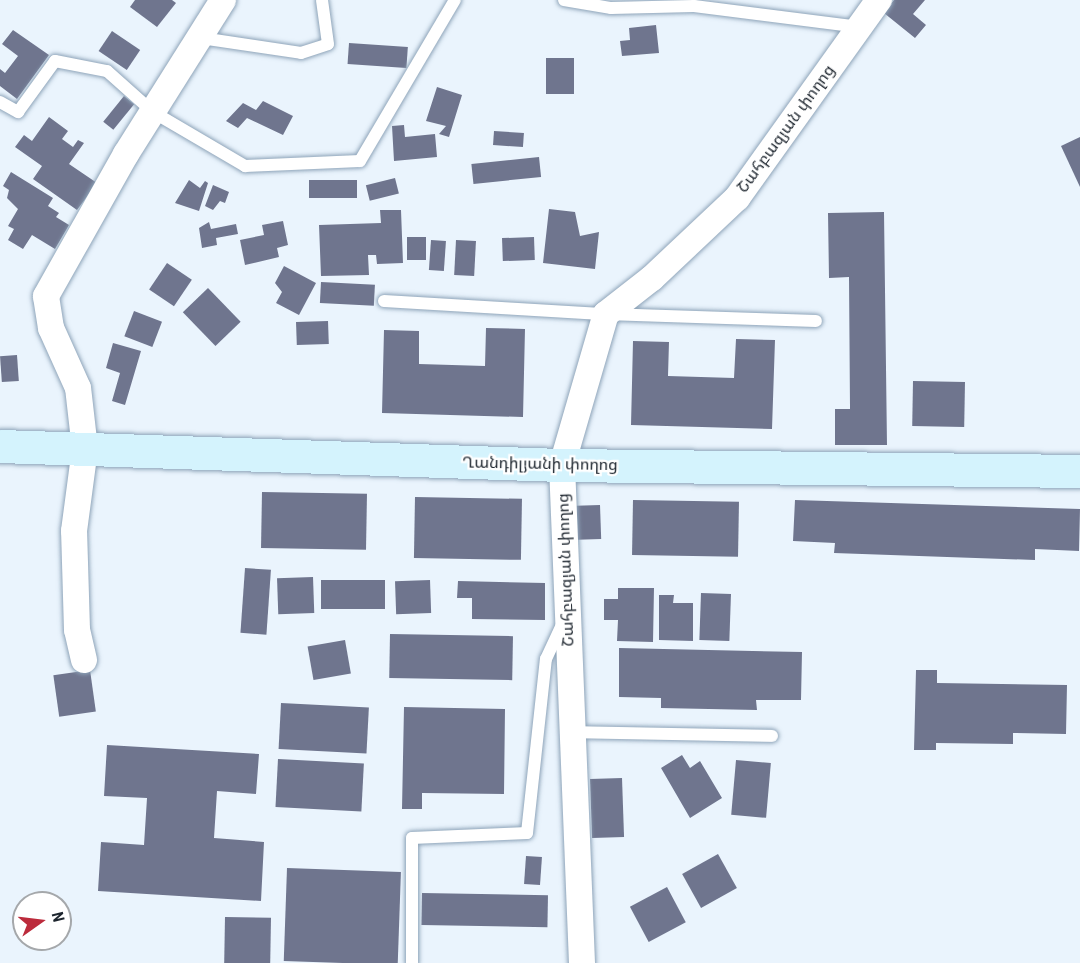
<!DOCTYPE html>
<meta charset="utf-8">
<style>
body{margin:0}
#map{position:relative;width:1080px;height:963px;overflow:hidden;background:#eaf4fd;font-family:"Roboto Condensed","Noto Sans Armenian",sans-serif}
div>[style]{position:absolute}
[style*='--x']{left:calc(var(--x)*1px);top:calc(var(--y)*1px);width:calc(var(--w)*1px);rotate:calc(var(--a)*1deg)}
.building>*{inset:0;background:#6f758e;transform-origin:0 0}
.roads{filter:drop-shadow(0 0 2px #8ea4b9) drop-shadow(0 0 2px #8ea4b9)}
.service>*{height:12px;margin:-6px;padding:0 6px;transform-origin:6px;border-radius:6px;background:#fff}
.minor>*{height:26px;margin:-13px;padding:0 13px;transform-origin:13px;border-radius:13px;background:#fff}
.secondary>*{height:33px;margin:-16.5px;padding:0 16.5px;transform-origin:16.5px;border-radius:16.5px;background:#d4f3fd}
span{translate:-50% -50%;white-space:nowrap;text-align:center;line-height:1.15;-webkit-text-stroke:4.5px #fff;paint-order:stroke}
.street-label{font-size:16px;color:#1d252e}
.north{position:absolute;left:12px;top:891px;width:60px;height:60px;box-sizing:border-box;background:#fff;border:2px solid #a5a8ab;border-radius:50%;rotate:76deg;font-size:16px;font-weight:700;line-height:24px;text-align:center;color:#1d252e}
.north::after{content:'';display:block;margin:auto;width:21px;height:27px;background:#bc2b3c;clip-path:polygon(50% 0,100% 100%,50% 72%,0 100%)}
</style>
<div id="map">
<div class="building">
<i style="clip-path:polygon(135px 0,172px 0,176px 3px,157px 27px,130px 7px)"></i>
<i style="clip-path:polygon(894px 0,925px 0,913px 14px,926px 25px,915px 38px,884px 13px)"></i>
<i style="clip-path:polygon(656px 25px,659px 53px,622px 56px,620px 41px,630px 40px,629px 28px)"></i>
<i style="clip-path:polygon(13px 30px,49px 55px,17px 99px,0 86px,0 69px,5px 73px,18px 56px,2px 44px)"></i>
<i style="left:112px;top:31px;width:34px;height:24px;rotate:34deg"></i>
<i style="left:349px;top:43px;width:59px;height:21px;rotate:4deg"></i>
<i style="left:546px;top:58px;width:28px;height:36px"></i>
<i style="clip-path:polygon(437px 87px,462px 95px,449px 137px,439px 134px,446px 126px,426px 121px)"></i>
<i style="left:124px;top:96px;width:13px;height:33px;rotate:39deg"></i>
<i style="clip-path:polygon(263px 101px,293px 116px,283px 135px,247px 118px,238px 128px,226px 121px,243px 103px,256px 110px)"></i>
<i style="clip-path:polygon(49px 117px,68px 131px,62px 139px,73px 147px,78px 140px,84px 143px,69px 164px,97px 183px,77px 210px,33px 179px,42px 166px,15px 147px,24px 135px,32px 141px)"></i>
<i style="clip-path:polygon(404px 125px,405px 137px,435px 134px,437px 157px,394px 161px,392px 126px)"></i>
<i style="left:494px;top:131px;width:30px;height:14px;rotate:4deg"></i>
<i style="clip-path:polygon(1080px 137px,1080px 187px,1061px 146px)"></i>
<i style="left:539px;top:157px;width:20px;height:68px;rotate:84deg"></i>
<i style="clip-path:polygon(11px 172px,53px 198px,48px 206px,59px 213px,56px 217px,69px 225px,55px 249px,32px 235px,23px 249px,8px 240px,14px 229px,8px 226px,18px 209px,7px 198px,9px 190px,3px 186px)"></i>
<i style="left:395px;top:178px;width:16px;height:30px;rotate:76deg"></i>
<i style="clip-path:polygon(189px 180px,200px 188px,205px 181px,208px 183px,199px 211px,175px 203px)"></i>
<i style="left:309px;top:180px;width:48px;height:18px"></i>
<i style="clip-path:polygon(213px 185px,229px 192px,225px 203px,220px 201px,213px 210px,205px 206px)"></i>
<i style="clip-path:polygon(549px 209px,575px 212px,580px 236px,599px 232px,595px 269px,543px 263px)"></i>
<i style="clip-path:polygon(380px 210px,401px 210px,403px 263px,377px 264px,376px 255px,368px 255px,369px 275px,321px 276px,319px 225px,381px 223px)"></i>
<i style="clip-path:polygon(884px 212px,887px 445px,835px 445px,835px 409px,850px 409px,849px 277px,829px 278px,828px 213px)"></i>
<i style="clip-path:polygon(283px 221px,288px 245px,277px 248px,279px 257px,245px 265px,240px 240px,264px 235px,262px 225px)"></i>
<i style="clip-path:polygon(209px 222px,211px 229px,236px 224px,238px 234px,216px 238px,217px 245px,202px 248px,199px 228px)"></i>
<i style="left:426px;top:237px;width:23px;height:19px;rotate:90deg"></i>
<i style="left:534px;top:237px;width:23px;height:32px;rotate:88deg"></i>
<i style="left:431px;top:240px;width:15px;height:30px;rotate:4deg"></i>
<i style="left:456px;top:240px;width:20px;height:35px;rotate:3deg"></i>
<i style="left:167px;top:263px;width:30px;height:32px;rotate:34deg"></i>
<i style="clip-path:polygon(284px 266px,316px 283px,299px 315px,276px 303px,282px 292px,275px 283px)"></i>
<i style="left:321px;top:282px;width:54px;height:21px;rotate:3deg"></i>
<i style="left:208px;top:288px;width:47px;height:35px;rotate:46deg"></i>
<i style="left:134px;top:311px;width:30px;height:27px;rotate:21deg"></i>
<i style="left:328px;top:321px;width:23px;height:32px;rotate:88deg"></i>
<i style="clip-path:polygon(486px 328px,525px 329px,523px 417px,382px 413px,384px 330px,419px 331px,419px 364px,485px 366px)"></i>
<i style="clip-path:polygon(736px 339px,775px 340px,772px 429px,631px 425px,633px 341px,669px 342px,668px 376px,734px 378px)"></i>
<i style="clip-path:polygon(113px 343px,141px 351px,125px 405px,112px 401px,120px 373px,106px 368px)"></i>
<i style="left:17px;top:355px;width:26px;height:17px;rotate:86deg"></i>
<i style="left:913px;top:381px;width:52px;height:45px;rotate:1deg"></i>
<i style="left:262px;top:492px;width:105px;height:56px;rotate:1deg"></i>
<i style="left:415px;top:497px;width:107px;height:61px;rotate:1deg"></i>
<i style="left:633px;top:500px;width:106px;height:55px;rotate:1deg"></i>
<i style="clip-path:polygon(795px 500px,1080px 509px,1079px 551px,1035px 549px,1035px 560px,834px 553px,835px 543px,793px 541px)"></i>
<i style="left:600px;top:505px;width:34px;height:24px;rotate:88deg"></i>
<i style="left:245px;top:568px;width:26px;height:65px;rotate:4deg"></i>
<i style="left:313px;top:577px;width:36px;height:36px;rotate:88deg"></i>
<i style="left:321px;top:580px;width:64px;height:29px"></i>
<i style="left:430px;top:580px;width:33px;height:35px;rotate:88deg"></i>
<i style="clip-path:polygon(458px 581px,545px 583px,545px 620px,472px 619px,472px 598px,457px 598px)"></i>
<i style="clip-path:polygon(618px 588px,654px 588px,653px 642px,617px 641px,618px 620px,604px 620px,604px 599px,618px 599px)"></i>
<i style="left:701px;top:593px;width:30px;height:47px;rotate:2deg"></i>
<i style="clip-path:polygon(659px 595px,674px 595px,673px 603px,693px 603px,693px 641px,659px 640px)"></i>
<i style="left:390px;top:634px;width:123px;height:44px;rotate:1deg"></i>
<i style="left:345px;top:640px;width:34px;height:38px;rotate:80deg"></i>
<i style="clip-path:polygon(619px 648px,802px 652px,801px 700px,756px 700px,757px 710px,661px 708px,661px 698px,619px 697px)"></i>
<i style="left:90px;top:670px;width:42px;height:37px;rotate:82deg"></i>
<i style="clip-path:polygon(916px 670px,937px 670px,937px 683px,1067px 685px,1066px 734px,1013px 733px,1013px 744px,936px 743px,936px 750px,914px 750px)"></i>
<i style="left:281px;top:703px;width:88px;height:46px;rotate:3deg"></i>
<i style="clip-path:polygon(404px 707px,505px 709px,504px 794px,422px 793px,422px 809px,402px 809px)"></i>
<i style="clip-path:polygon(107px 745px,259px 754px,256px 794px,217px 791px,214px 838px,264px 842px,261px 901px,98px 891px,101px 842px,144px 845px,147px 798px,104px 796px)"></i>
<i style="clip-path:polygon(682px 755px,690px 768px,700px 761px,722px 798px,690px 818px,661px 768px)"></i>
<i style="left:278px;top:759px;width:86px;height:48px;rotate:3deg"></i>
<i style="left:736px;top:760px;width:35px;height:55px;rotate:5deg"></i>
<i style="left:622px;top:778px;width:59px;height:32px;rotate:88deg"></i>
<i style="left:718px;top:854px;width:39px;height:41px;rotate:61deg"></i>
<i style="left:526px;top:856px;width:16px;height:28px;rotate:4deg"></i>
<i style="left:287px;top:868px;width:114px;height:93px;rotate:2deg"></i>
<i style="left:667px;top:887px;width:40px;height:42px;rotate:62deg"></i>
<i style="left:422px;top:893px;width:126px;height:32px;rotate:1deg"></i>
<i style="left:225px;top:917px;width:46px;height:46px;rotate:1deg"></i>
</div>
<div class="roads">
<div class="service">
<i style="--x:564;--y:0;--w:48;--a:9.7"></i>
<i style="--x:611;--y:8;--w:83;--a:-1.4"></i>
<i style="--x:694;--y:6;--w:167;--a:7.2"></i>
<i style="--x:201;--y:38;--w:101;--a:8.5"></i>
<i style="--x:301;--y:53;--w:28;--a:-18"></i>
<i style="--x:328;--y:44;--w:44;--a:-97.8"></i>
<i style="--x:0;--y:102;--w:21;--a:29"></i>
<i style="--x:18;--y:112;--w:63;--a:-54"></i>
<i style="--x:55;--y:61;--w:53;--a:10.9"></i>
<i style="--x:107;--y:71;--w:62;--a:41.7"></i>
<i style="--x:153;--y:112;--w:107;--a:30.4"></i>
<i style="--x:245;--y:166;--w:115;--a:-2.5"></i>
<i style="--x:360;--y:161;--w:187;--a:-59.5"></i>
<i style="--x:384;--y:301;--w:222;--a:3.4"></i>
<i style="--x:606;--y:314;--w:210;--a:1.9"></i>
<i style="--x:572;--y:732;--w:200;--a:1.1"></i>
<i style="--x:412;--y:963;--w:125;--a:-90"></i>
<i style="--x:412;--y:838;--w:115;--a:-2.5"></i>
<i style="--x:527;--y:833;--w:175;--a:-83.8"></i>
<i style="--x:546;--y:659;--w:38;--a:-65"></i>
</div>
<div class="minor">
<i style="--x:84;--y:660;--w:31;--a:-103"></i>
<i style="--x:77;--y:630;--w:99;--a:-91.7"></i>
<i style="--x:74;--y:531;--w:83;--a:-82.4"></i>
<i style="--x:85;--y:449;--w:61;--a:-96.5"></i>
<i style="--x:78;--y:388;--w:66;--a:-114.2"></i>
<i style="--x:51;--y:328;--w:32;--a:-99"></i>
<i style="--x:46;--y:296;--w:163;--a:-60.6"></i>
<i style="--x:126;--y:154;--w:182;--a:-57.8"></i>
<i style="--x:582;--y:963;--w:498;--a:-92.3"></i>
<i style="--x:562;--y:465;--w:157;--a:-73.8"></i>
<i style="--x:606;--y:314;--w:58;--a:-38"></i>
<i style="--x:652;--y:278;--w:117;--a:-43.3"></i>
<i style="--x:737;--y:198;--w:244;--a:-54.4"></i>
</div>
<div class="secondary">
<i style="--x:0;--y:446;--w:562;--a:1.94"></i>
<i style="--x:562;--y:465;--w:518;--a:0.66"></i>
</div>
</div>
<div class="street-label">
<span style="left:786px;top:129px;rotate:-54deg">Շահբազյան փողոց</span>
<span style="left:540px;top:464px;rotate:1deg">Ղանդիլյանի փողոց</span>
<span style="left:566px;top:570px;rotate:-92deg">Շահբազյան փողոց</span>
</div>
<div class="north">N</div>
</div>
